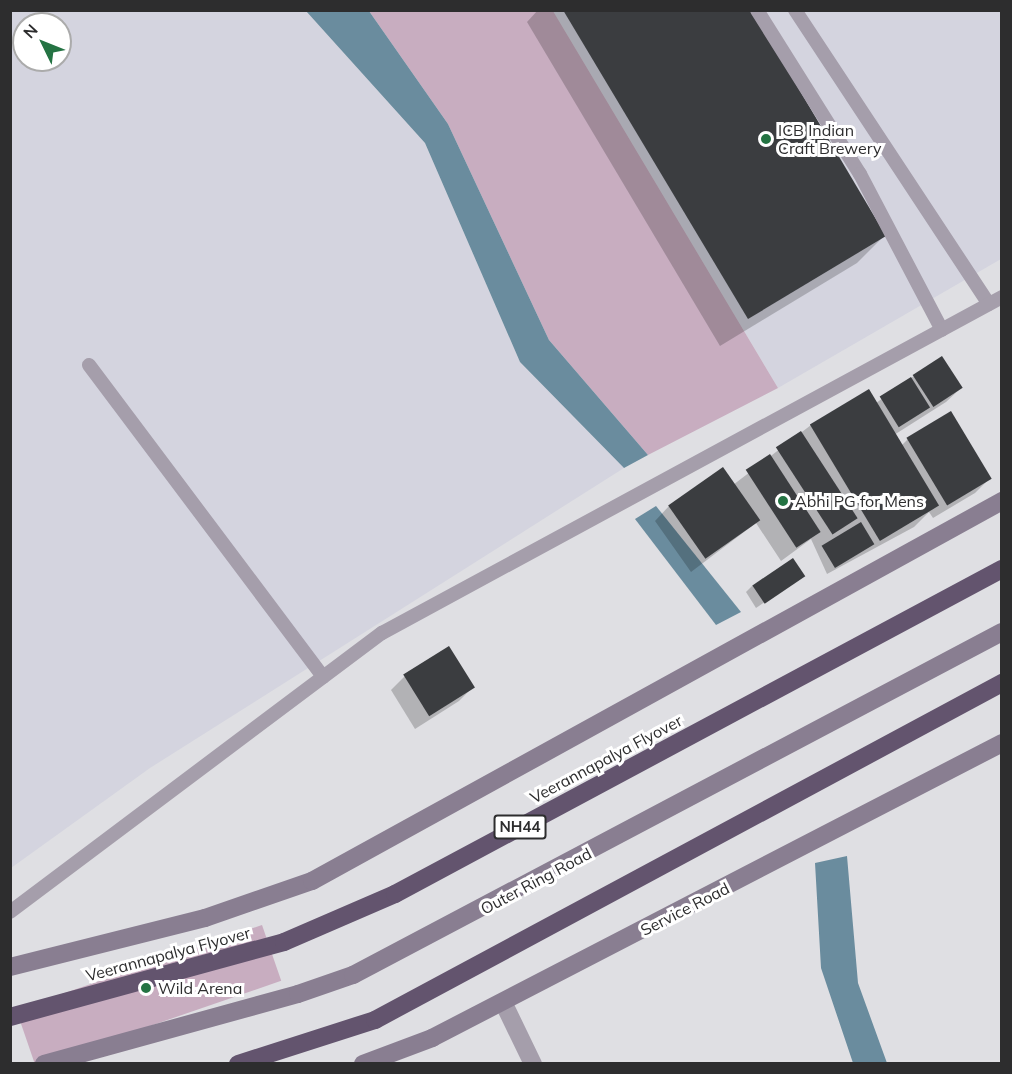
<!DOCTYPE html>
<style>
body{margin:0}
#map{position:relative;width:1012px;height:1074px;overflow:hidden;background:#dfdfe3;font-family:Mulish,sans-serif}
div>[style]{position:absolute}
[style*='--x']{left:calc(var(--x)*1px);top:calc(var(--y)*1px);width:calc(var(--w)*1px);rotate:calc(var(--a)*1deg)}
.built>*{inset:0;background:#d4d4df}
.green>*{inset:0;background:#c8adc0;transform-origin:0 0}
.water>*{inset:0;background:#6a8c9e}
.shadow>*{inset:0;background:#0003}
.building>*{inset:0;background:#3b3d40;transform-origin:0 0}
.lane>*{height:14px;margin:-7px;padding:0 7px;transform-origin:7px;border-radius:7px;background:#a59eab}
.street>*{height:18px;margin:-9px;padding:0 9px;transform-origin:9px;border-radius:9px;background:#a59eab}
.secondary>*{height:18px;margin:-9px;padding:0 9px;transform-origin:9px;border-radius:9px;background:#897e91}
.highway>*{height:18px;margin:-9px;padding:0 9px;transform-origin:9px;border-radius:9px;background:#63546e}
.dots>*{width:16px;height:16px;translate:-50% -50%;box-sizing:border-box;border:3px solid #fff;border-radius:50%}
span{translate:-50% -50%;white-space:nowrap;text-align:center;line-height:1.15;-webkit-text-stroke:6px #fff;paint-order:stroke}
.shield-label span{padding:2px 4px;background:#fff;border:2px solid;border-radius:4px;-webkit-text-stroke-width:0}
.shield-label{font-size:15px;color:#2d2d2e;font-weight:700}
.poi-label{font-size:16px;color:#2d2d2e}
.left{translate:0 -50%;text-align:left}
.street-label{font-size:16px;color:#2d2d2e}
.frame{position:absolute;inset:0;border:12px solid #2d2d2e;pointer-events:none}
.north{position:absolute;left:12px;top:12px;width:60px;height:60px;box-sizing:border-box;background:#fff;border:2px solid #ababab;border-radius:50%;rotate:313deg;font-size:16px;font-weight:700;line-height:24px;text-align:center;color:#2d2d2e}
.north::after{content:'';display:block;margin:auto;width:21px;height:27px;background:#247343;clip-path:polygon(50% 0,100% 100%,50% 72%,0 100%)}
</style>
<div id="map">
<div class="built">
<i style="clip-path:polygon(evenodd,11px 11px,306px 11px,425px 143px,520px 362px,624px 468px,150px 768px,11px 868px,11px 11px,24px 24px,60px 24px,60px 60px,24px 60px,24px 24px)"></i>
<i style="clip-path:polygon(553px 11px,1001px 11px,1001px 259px,778px 388px)"></i>
</div>
<div class="green">
<i style="clip-path:polygon(369px 11px,553px 11px,778px 388px,648px 455px,549px 340px,448px 124px)"></i>
<i style="left:262px;top:925px;width:59px;height:260px;rotate:71deg"></i>
</div>
<div class="water">
<i style="clip-path:polygon(306px 11px,369px 11px,448px 124px,549px 340px,648px 455px,624px 468px,520px 362px,425px 143px)"></i>
<i style="clip-path:polygon(656px 506px,741px 612px,716px 625px,635px 519px)"></i>
<i style="clip-path:polygon(847px 856px,858px 983px,887px 1063px,853px 1063px,821px 968px,815px 863px)"></i>
</div>
<div class="shadow">
<i style="clip-path:polygon(538px 10px,750px 10px,884px 236px,857px 263px,720px 346px,527px 22px)"></i>
<i style="clip-path:polygon(914px 376px,961px 388px,946px 402px,894px 435px,901px 446px,908px 439px,990px 478px,975px 493px,933px 518px,929px 512px,914px 527px,827px 574px,811px 539px,781px 561px,756px 523px,691px 572px,655px 521px,669px 506px,733px 485px,811px 425px,876px 403px)"></i>
<i style="clip-path:polygon(803px 576px,756px 608px,746px 592px,753px 585px)"></i>
<i style="clip-path:polygon(405px 676px,473px 687px,459px 701px,415px 729px,391px 690px)"></i>
</div>
<div class="building">
<i style="clip-path:polygon(563px 10px,752px 10px,886px 236px,748px 319px)"></i>
<i style="left:942px;top:356px;width:38px;height:35px;rotate:57deg"></i>
<i style="left:911px;top:377px;width:36px;height:37px;rotate:58deg"></i>
<i style="left:869px;top:389px;width:136px;height:69px;rotate:59deg"></i>
<i style="left:951px;top:411px;width:79px;height:52px;rotate:59deg"></i>
<i style="left:801px;top:431px;width:104px;height:30px;rotate:57deg"></i>
<i style="left:770px;top:454px;width:93px;height:29px;rotate:57deg"></i>
<i style="left:723px;top:467px;width:65px;height:67px;rotate:55deg"></i>
<i style="left:861px;top:522px;width:26px;height:46px;rotate:59deg"></i>
<i style="left:793px;top:558px;width:22px;height:49px;rotate:56deg"></i>
<i style="left:449px;top:646px;width:49px;height:54px;rotate:58deg"></i>
</div>
<div class="lane">
<i style="--x:757;--y:10;--w:194;--a:57.9"></i>
<i style="--x:860;--y:174;--w:176;--a:62.3"></i>
<i style="--x:795;--y:10;--w:352;--a:56.6"></i>
<i style="--x:89;--y:365;--w:390;--a:53.1"></i>
<i style="--x:10;--y:912;--w:465;--a:-36.9"></i>
<i style="--x:382;--y:633;--w:705;--a:-28.45"></i>
</div>
<div class="street">
<i style="--x:503;--y:1002;--w:69;--a:64.2"></i>
</div>
<div class="secondary">
<i style="--x:10;--y:967;--w:201;--a:-14.1"></i>
<i style="--x:205;--y:918;--w:113;--a:-19.1"></i>
<i style="--x:312;--y:881;--w:788;--a:-28.84"></i>
<i style="--x:44;--y:1064;--w:263;--a:-15.4"></i>
<i style="--x:298;--y:994;--w:58;--a:-19.1"></i>
<i style="--x:353;--y:975;--w:734;--a:-27.86"></i>
<i style="--x:363;--y:1064;--w:74;--a:-20.6"></i>
<i style="--x:432;--y:1038;--w:642;--a:-27.36"></i>
</div>
<div class="highway">
<i style="--x:10;--y:1017;--w:284;--a:-15.3"></i>
<i style="--x:284;--y:942;--w:121;--a:-23.4"></i>
<i style="--x:395;--y:894;--w:689;--a:-28.17"></i>
<i style="--x:238;--y:1064;--w:144;--a:-17.8"></i>
<i style="--x:375;--y:1020;--w:712;--a:-28.26"></i>
</div>
<div class="dots">
<i style="left:766px;top:139px;background:#247343"></i>
<i style="left:783px;top:501px;background:#247343"></i>
<i style="left:146px;top:988px;background:#247343"></i>
</div>
<div class="shield-label">
<span style="left:520px;top:827px">NH44</span>
</div>
<div class="poi-label">
<span class="left" style="left:778px;top:139px">ICB Indian<br>Craft Brewery</span>
<span class="left" style="left:795px;top:501px">Abhi PG for Mens</span>
<span class="left" style="left:158px;top:988px">Wild Arena</span>
</div>
<div class="street-label">
<span style="left:606px;top:759px;rotate:-28deg">Veerannapalya Flyover</span>
<span style="left:536px;top:881px;rotate:-28deg">Outer Ring Road</span>
<span style="left:685px;top:909px;rotate:-27deg">Service Road</span>
<span style="left:168px;top:954px;rotate:-15deg">Veerannapalya Flyover</span>
</div>
<div class="frame"></div>
<div class="north">N</div>
</div>
